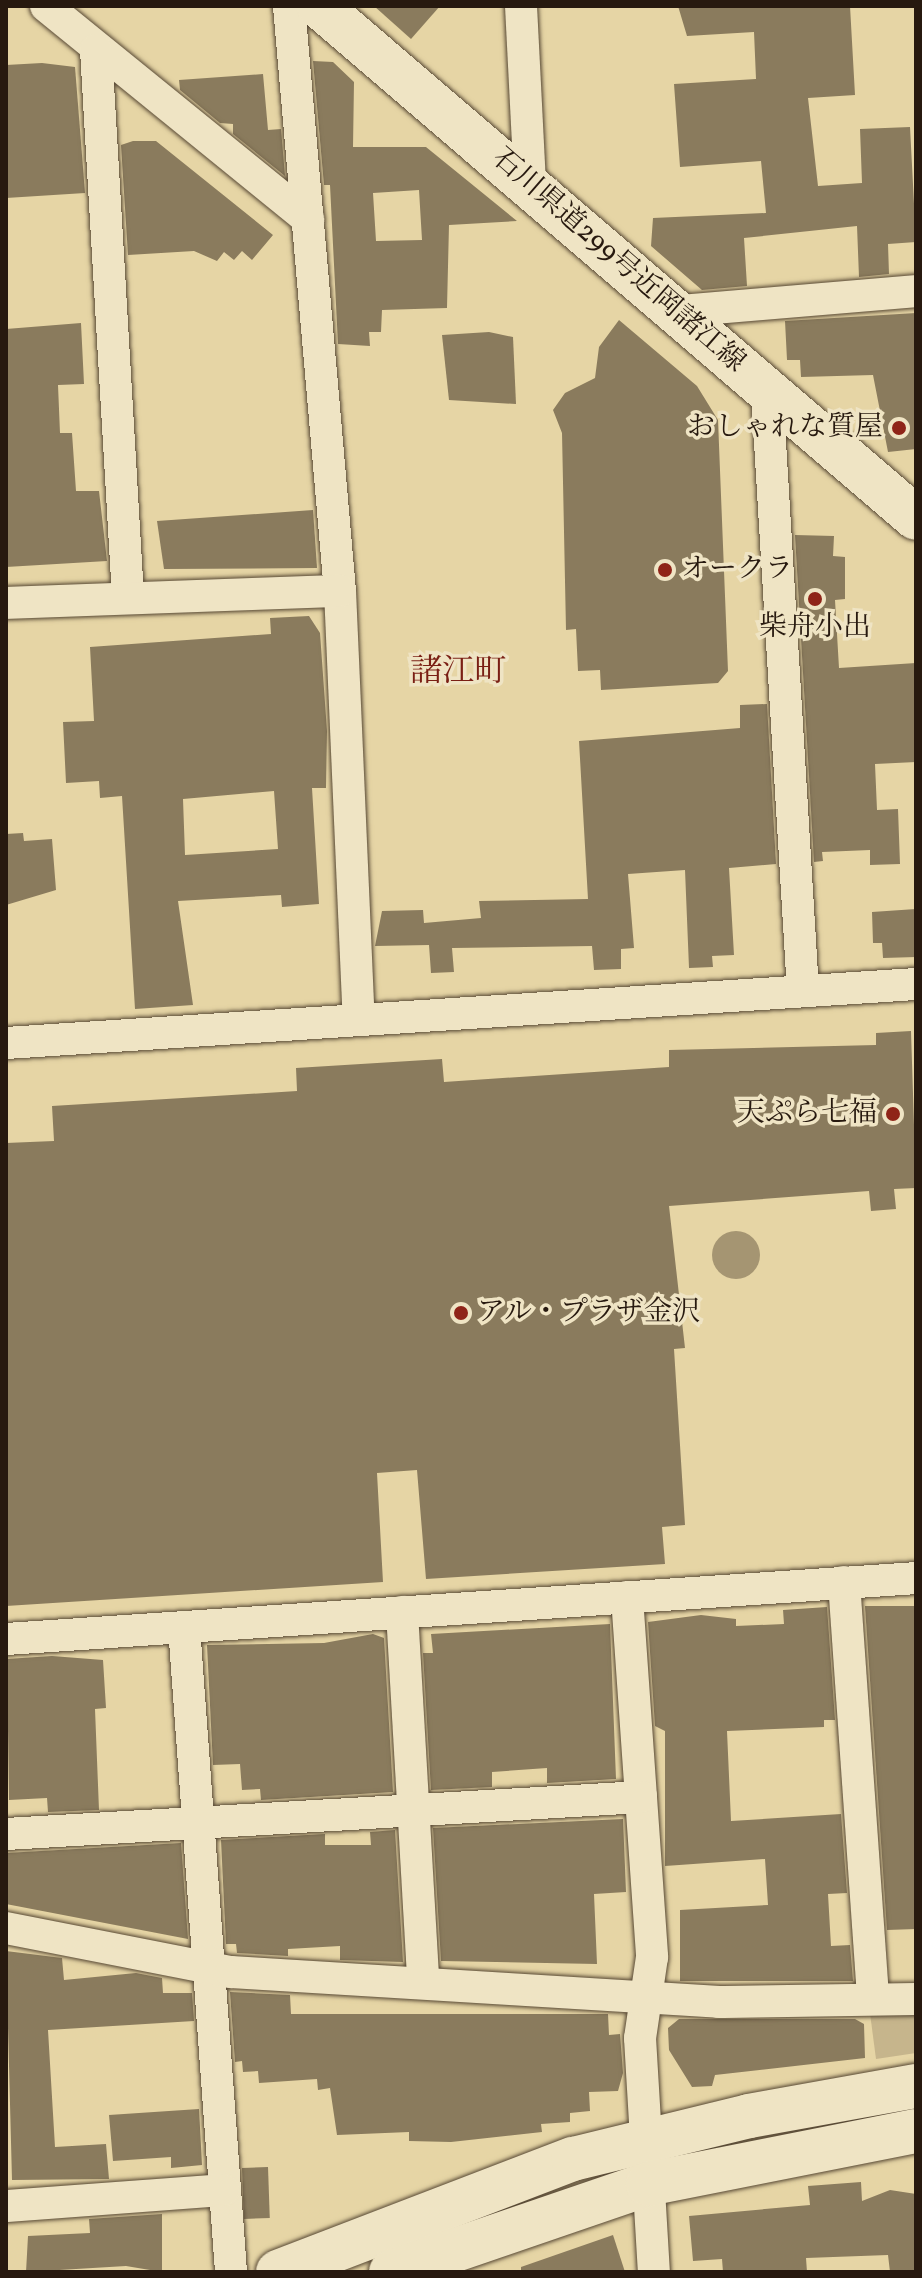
<!DOCTYPE html>
<meta charset="utf-8">
<style>
body{margin:0}
#map{position:relative;width:922px;height:2278px;overflow:hidden;background:#e6d5a5;font-family:Vollkorn,"Noto Serif JP",serif}
div>[style]{position:absolute}
[style*='--x']{left:calc(var(--x)*1px);top:calc(var(--y)*1px);width:calc(var(--w)*1px);rotate:calc(var(--a)*1deg)}
.green>*{inset:0;background:#c6b58c}
.water>*{inset:0;background:#a59572}
.round{border-radius:50%}
.building>*{inset:0;background:#8a7b5d;transform-origin:0 0}
.roads{filter:drop-shadow(0 0 2px #574834) drop-shadow(0 0 2px #574834)}
.street>*{height:32px;margin:-16px;padding:0 16px;transform-origin:16px;border-radius:16px;background:#efe4c4}
.secondary>*{height:44px;margin:-22px;padding:0 22px;transform-origin:22px;border-radius:22px;background:#efe4c4}
.dots>*{width:22px;height:22px;translate:-50% -50%;box-sizing:border-box;border:4px solid #efe4c4;border-radius:50%}
span{translate:-50% -50%;white-space:nowrap;text-align:center;line-height:1.15;-webkit-text-stroke:7px #efe4c4;paint-order:stroke}
.street-label{font-size:28px;color:#27190f}
.poi-label{font-size:28px;color:#27190f}
.right{translate:-100% -50%;text-align:right}
.left{translate:0 -50%;text-align:left}
.quarter-label{font-size:32px;color:#7a1f14}
.frame{position:absolute;inset:0;border:8px solid #27190f;pointer-events:none}
</style>
<div id="map">
<div class="green">
<i style="clip-path:polygon(868px 1998px,916px 1999px,916px 2053px,876px 2059px)"></i>
</div>
<div class="water">
<i class="round" style="left:712px;top:1231px;width:48px;height:48px"></i>
</div>
<div class="building">
<i style="clip-path:polygon(374px 6px,440px 6px,411px 39px)"></i>
<i style="clip-path:polygon(678px 6px,850px 6px,855px 95px,808px 98px,818px 186px,862px 183px,860px 129px,910px 127px,916px 242px,888px 244px,889px 274px,859px 277px,857px 226px,744px 238px,747px 286px,702px 290px,651px 246px,653px 218px,766px 213px,761px 161px,680px 167px,674px 84px,756px 79px,754px 32px,687px 36px)"></i>
<i style="clip-path:polygon(evenodd,313px 61px,333px 62px,354px 82px,353px 147px,426px 147px,517px 221px,449px 225px,447px 308px,382px 310px,381px 332px,369px 332px,370px 346px,338px 344px,330px 185px,324px 185px,313px 61px,419px 190px,422px 240px,376px 241px,373px 193px,419px 190px)"></i>
<i style="clip-path:polygon(42px 63px,75px 67px,85px 193px,6px 198px,6px 65px)"></i>
<i style="clip-path:polygon(263px 74px,268px 130px,281px 129px,285px 176px,233px 134px,233px 124px,220px 123px,180px 90px,179px 80px)"></i>
<i style="clip-path:polygon(133px 141px,156px 141px,273px 235px,252px 260px,242px 251px,234px 260px,224px 252px,217px 261px,194px 251px,128px 255px,121px 145px)"></i>
<i style="clip-path:polygon(916px 313px,916px 449px,888px 452px,873px 375px,801px 377px,800px 360px,787px 360px,785px 321px)"></i>
<i style="clip-path:polygon(619px 320px,697px 386px,718px 420px,728px 671px,718px 683px,601px 690px,600px 670px,578px 671px,576px 629px,566px 630px,562px 433px,553px 410px,565px 393px,595px 378px,599px 347px)"></i>
<i style="clip-path:polygon(81px 323px,84px 384px,58px 385px,60px 433px,72px 433px,76px 491px,99px 491px,107px 561px,6px 567px,6px 329px)"></i>
<i style="clip-path:polygon(489px 332px,513px 337px,516px 404px,449px 400px,442px 335px)"></i>
<i style="clip-path:polygon(313px 510px,317px 568px,164px 569px,157px 521px)"></i>
<i style="clip-path:polygon(795px 535px,834px 536px,833px 556px,845px 557px,845px 599px,835px 600px,839px 668px,916px 663px,916px 762px,875px 764px,877px 810px,898px 809px,900px 864px,870px 865px,870px 850px,822px 852px,823px 861px,814px 862px)"></i>
<i style="clip-path:polygon(evenodd,270px 618px,309px 616px,320px 633px,327px 731px,326px 788px,312px 788px,319px 904px,282px 907px,281px 895px,178px 901px,193px 1005px,135px 1009px,122px 796px,100px 798px,99px 781px,66px 783px,63px 722px,94px 721px,90px 647px,271px 634px,270px 618px,274px 791px,278px 849px,185px 855px,183px 799px,274px 791px)"></i>
<i style="clip-path:polygon(767px 704px,776px 864px,729px 868px,734px 955px,712px 956px,713px 967px,689px 968px,685px 870px,628px 874px,634px 948px,621px 949px,621px 969px,594px 970px,592px 946px,452px 948px,454px 972px,431px 973px,429px 945px,375px 946px,382px 911px,423px 910px,424px 923px,481px 918px,479px 901px,588px 899px,579px 741px,740px 728px,740px 705px)"></i>
<i style="clip-path:polygon(23px 833px,24px 841px,52px 839px,56px 890px,6px 905px,6px 834px)"></i>
<i style="clip-path:polygon(916px 909px,916px 957px,883px 958px,882px 943px,873px 943px,872px 912px)"></i>
<i style="clip-path:polygon(911px 1031px,916px 1188px,894px 1189px,896px 1209px,871px 1211px,869px 1191px,669px 1206px,685px 1348px,674px 1349px,685px 1525px,662px 1527px,665px 1564px,426px 1579px,417px 1470px,377px 1473px,383px 1582px,6px 1606px,6px 1143px,54px 1141px,52px 1106px,297px 1091px,296px 1068px,442px 1059px,444px 1082px,669px 1067px,669px 1050px,876px 1045px,876px 1033px)"></i>
<i style="clip-path:polygon(865px 1606px,916px 1606px,916px 1929px,887px 1930px)"></i>
<i style="clip-path:polygon(827px 1607px,835px 1720px,824px 1720px,824px 1727px,727px 1731px,731px 1821px,841px 1814px,847px 1893px,828px 1894px,831px 1946px,850px 1945px,853px 1981px,680px 1981px,680px 1910px,768px 1905px,765px 1859px,665px 1866px,665px 1731px,655px 1726px,648px 1622px,701px 1615px,736px 1619px,736px 1626px,784px 1624px,783px 1610px)"></i>
<i style="clip-path:polygon(610px 1624px,616px 1779px,547px 1783px,547px 1768px,492px 1772px,492px 1787px,431px 1790px,423px 1653px,433px 1653px,431px 1634px)"></i>
<i style="clip-path:polygon(373px 1634px,384px 1638px,393px 1792px,261px 1800px,260px 1789px,242px 1790px,240px 1764px,213px 1765px,207px 1645px,324px 1643px)"></i>
<i style="clip-path:polygon(52px 1656px,103px 1660px,106px 1708px,95px 1709px,99px 1810px,48px 1812px,47px 1798px,9px 1800px,7px 1659px)"></i>
<i style="clip-path:polygon(623px 1819px,626px 1892px,594px 1894px,597px 1964px,441px 1961px,433px 1828px)"></i>
<i style="clip-path:polygon(395px 1830px,403px 1962px,340px 1960px,340px 1946px,288px 1949px,288px 1956px,237px 1953px,236px 1944px,226px 1944px,221px 1840px,325px 1834px,325px 1845px,371px 1845px,370px 1832px)"></i>
<i style="clip-path:polygon(181px 1843px,188px 1939px,6px 1904px,6px 1853px)"></i>
<i style="clip-path:polygon(6px 1951px,62px 1958px,64px 1980px,136px 1973px,162px 1978px,163px 1993px,192px 1993px,194px 2021px,48px 2030px,55px 2147px,106px 2144px,109px 2179px,12px 2180px)"></i>
<i style="clip-path:polygon(230px 1992px,290px 1995px,291px 2014px,608px 2014px,609px 2035px,620px 2034px,623px 2073px,618px 2091px,589px 2092px,590px 2111px,570px 2113px,570px 2122px,541px 2124px,542px 2132px,451px 2142px,409px 2141px,409px 2132px,337px 2135px,330px 2088px,318px 2090px,317px 2079px,259px 2083px,258px 2071px,243px 2072px,242px 2061px,235px 2062px)"></i>
<i style="clip-path:polygon(679px 2019px,855px 2019px,864px 2024px,865px 2058px,715px 2075px,712px 2086px,692px 2087px,669px 2050px,668px 2028px)"></i>
<i style="clip-path:polygon(199px 2109px,202px 2165px,171px 2168px,171px 2157px,113px 2161px,109px 2115px)"></i>
<i style="left:268px;top:2167px;width:51px;height:26px;rotate:88deg"></i>
<i style="clip-path:polygon(861px 2182px,862px 2201px,890px 2190px,916px 2194px,916px 2272px,890px 2272px,888px 2255px,806px 2258px,807px 2272px,723px 2272px,722px 2259px,693px 2261px,689px 2216px,810px 2205px,808px 2186px)"></i>
<i style="clip-path:polygon(162px 2214px,162px 2272px,126px 2266px,26px 2272px,28px 2236px,90px 2233px,89px 2219px)"></i>
<i style="clip-path:polygon(613px 2235px,625px 2272px,521px 2272px,521px 2267px)"></i>
</div>
<div class="roads">
<div class="street">
<i style="--x:46;--y:6;--w:338;--a:39.1"></i>
<i style="--x:289;--y:6;--w:587;--a:85.02"></i>
<i style="--x:340;--y:591;--w:428;--a:87.5"></i>
<i style="--x:521;--y:6;--w:176;--a:87.1"></i>
<i style="--x:96;--y:50;--w:548;--a:86.65"></i>
<i style="--x:679;--y:311;--w:238;--a:-4.8"></i>
<i style="--x:767;--y:392;--w:600;--a:86.56"></i>
<i style="--x:6;--y:603;--w:334;--a:-2.1"></i>
<i style="--x:6;--y:1043;--w:912;--a:-3.71"></i>
<i style="--x:844;--y:1582;--w:416;--a:86"></i>
<i style="--x:627;--y:1597;--w:361;--a:86"></i>
<i style="--x:652;--y:1957;--w:82;--a:98.4"></i>
<i style="--x:640;--y:2038;--w:234;--a:86.6"></i>
<i style="--x:402;--y:1612;--w:368;--a:86.7"></i>
<i style="--x:184;--y:1627;--w:647;--a:85.83"></i>
<i style="--x:6;--y:1639;--w:912;--a:-3.83"></i>
<i style="--x:6;--y:1834;--w:636;--a:-3.33"></i>
<i style="--x:6;--y:1928;--w:229;--a:11.1"></i>
<i style="--x:231;--y:1972;--w:489;--a:3.5"></i>
<i style="--x:719;--y:2002;--w:197;--a:-0.9"></i>
<i style="--x:6;--y:2206;--w:218;--a:-4.2"></i>
</div>
<div class="secondary">
<i style="--x:319;--y:6;--w:786;--a:40.62"></i>
<i style="--x:278;--y:2272;--w:316;--a:-21"></i>
<i style="--x:573;--y:2159;--w:181;--a:-13.7"></i>
<i style="--x:749;--y:2116;--w:170;--a:-10.2"></i>
<i style="--x:391;--y:2272;--w:272;--a:-18.9"></i>
<i style="--x:648;--y:2184;--w:273;--a:-11.2"></i>
</div>
</div>
<div class="dots">
<i style="left:899px;top:428px;background:#8f2418"></i>
<i style="left:665px;top:570px;background:#8f2418"></i>
<i style="left:815px;top:599px;background:#8f2418"></i>
<i style="left:893px;top:1114px;background:#8f2418"></i>
<i style="left:461px;top:1313px;background:#8f2418"></i>
</div>
<div class="street-label">
<span style="left:618px;top:261px;rotate:41deg">石川県道299号近岡諸江線</span>
</div>
<div class="poi-label">
<span class="right" style="left:883px;top:428px">おしゃれな質屋</span>
<span class="left" style="left:681px;top:570px">オークラ</span>
<span style="left:815px;top:628px">柴舟小出</span>
<span class="right" style="left:877px;top:1114px">天ぷら七福</span>
<span class="left" style="left:477px;top:1313px">アル・プラザ金沢</span>
</div>
<div class="quarter-label">
<span style="left:458px;top:673px">諸江町</span>
</div>
<div class="frame"></div>
</div>
